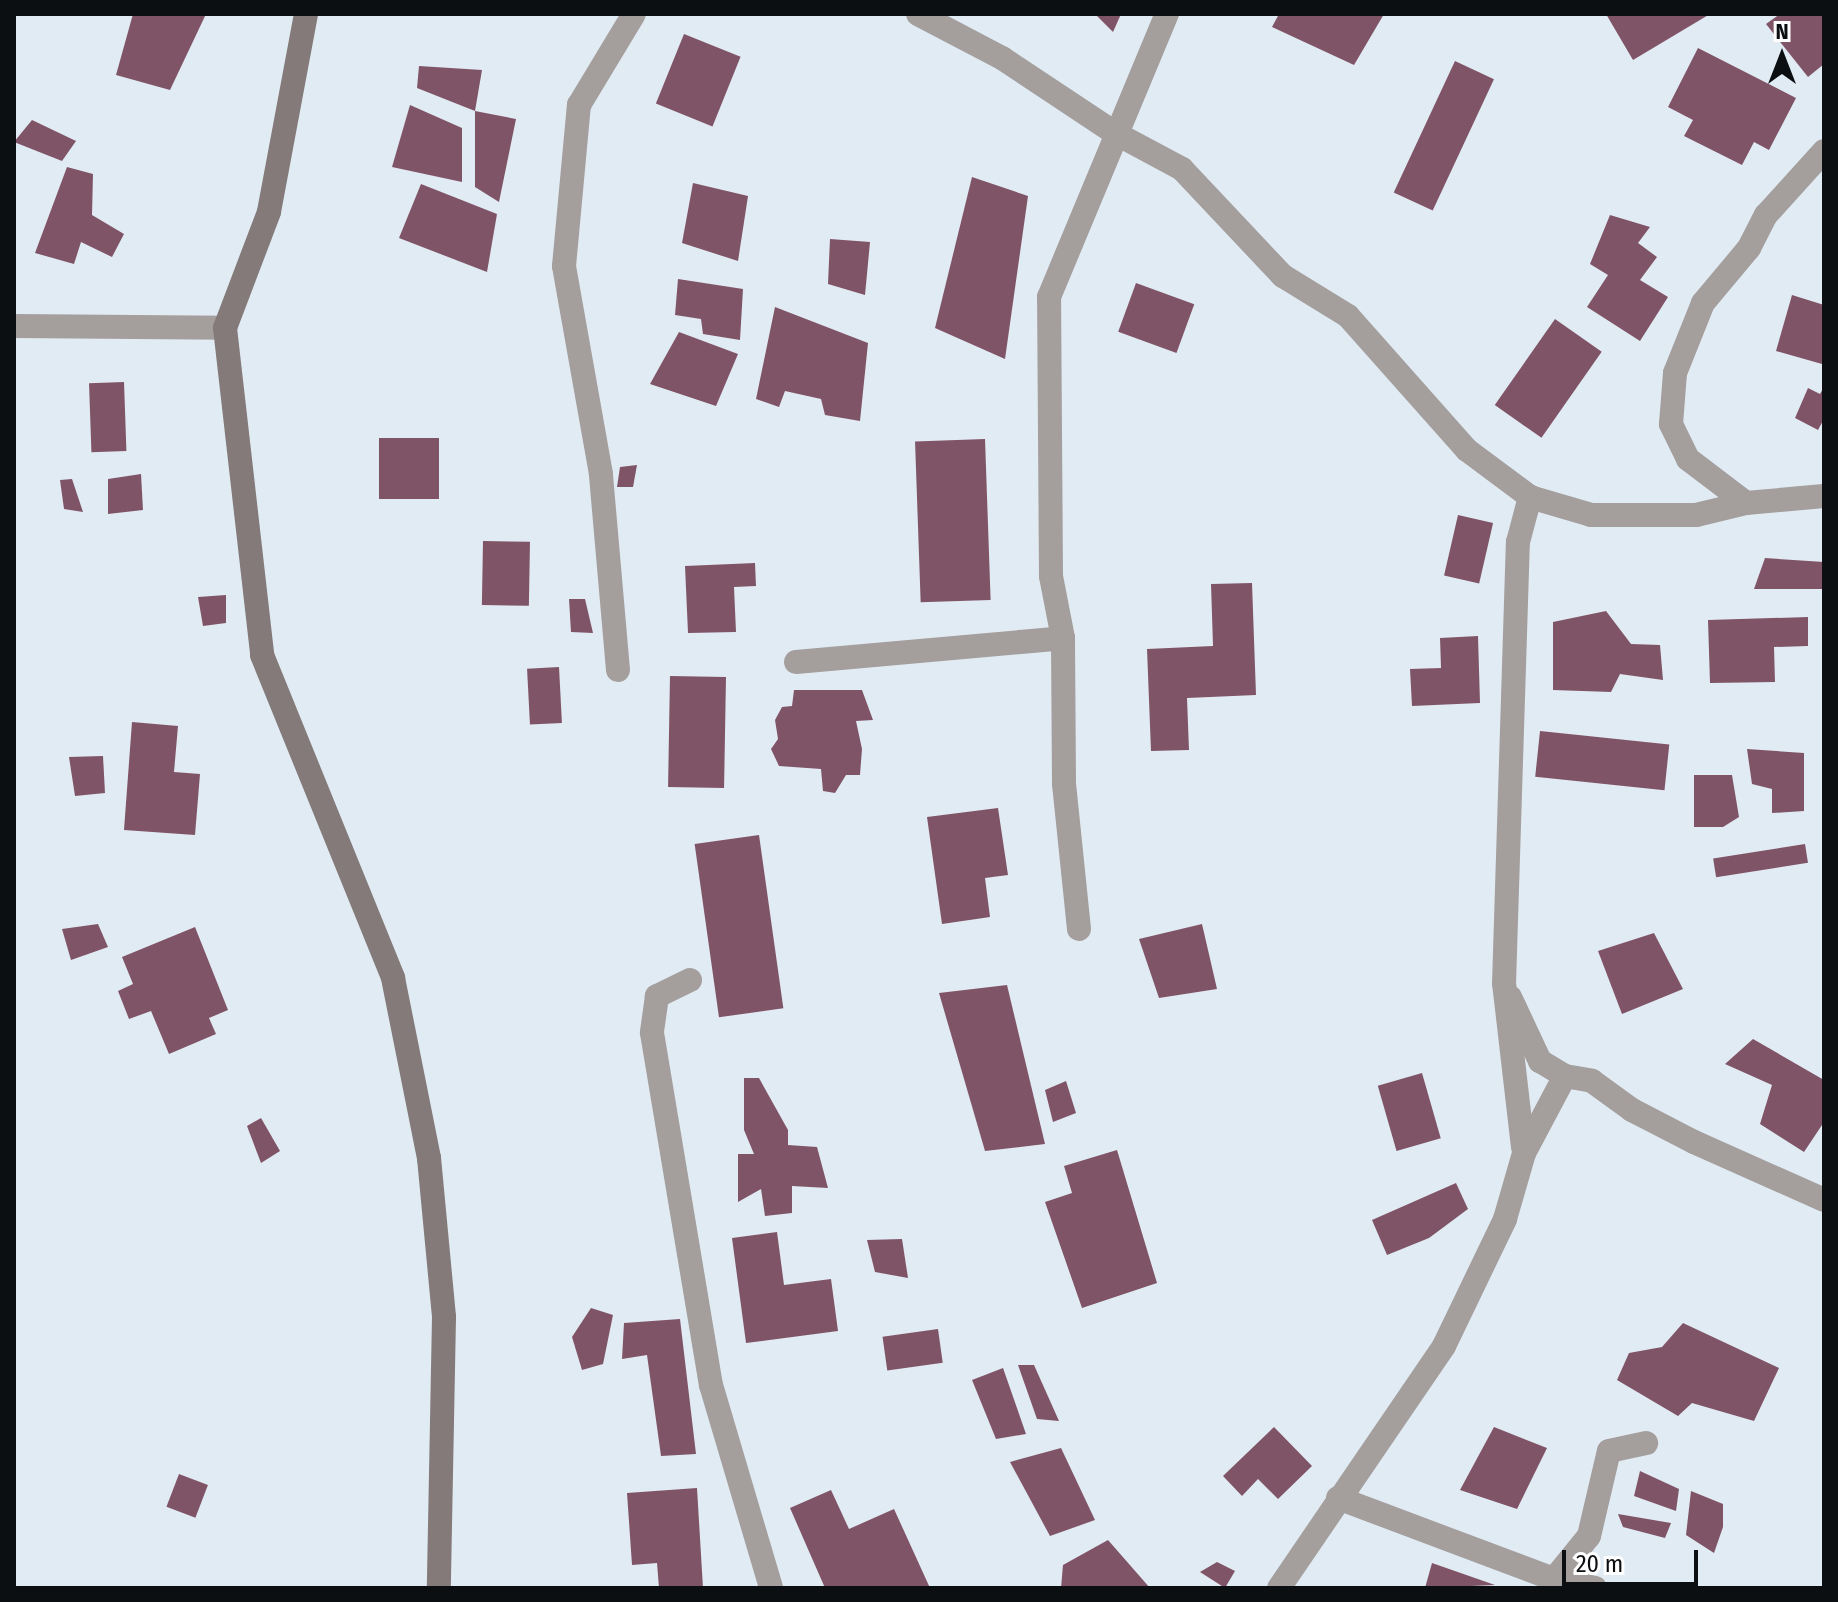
<!DOCTYPE html>
<style>
body{margin:0}
#map{position:relative;width:1838px;height:1602px;overflow:hidden;background:#e1ebf4;font-family:"Fira Sans Condensed",sans-serif}
div>[style]{position:absolute}
[style*='--x']{left:calc(var(--x)*1px);top:calc(var(--y)*1px);width:calc(var(--w)*1px);rotate:calc(var(--a)*1deg)}
.building>*{inset:0;background:#805467;transform-origin:0 0}
.street>*{height:24px;margin:-12px;padding:0 12px;transform-origin:12px;border-radius:12px;background:#a49e9d}
.secondary>*{height:24px;margin:-12px;padding:0 12px;transform-origin:12px;border-radius:12px;background:#837a79}
span{translate:-50% -50%;white-space:nowrap;text-align:center;line-height:1.15;-webkit-text-stroke:7px #fff;paint-order:stroke}
.frame{position:absolute;inset:0;border:16px solid #0c0f12;pointer-events:none}
.north{position:absolute;left:1742px;top:16px;width:80px;height:80px;-webkit-text-stroke:6px #fff;paint-order:stroke;rotate:0deg;font-size:22px;font-weight:700;line-height:32px;text-align:center;color:#0c0f12}
.north::after{content:'';display:block;margin:auto;width:28px;height:36px;background:#0c0f12;clip-path:polygon(50% 0,100% 100%,50% 72%,0 100%)}
.scale{position:absolute;left:1562px;top:1550px;width:136px;height:36px;box-sizing:border-box;border:4px solid #0c0f12;border-top:0;padding-left:10px;font-size:24px;line-height:28px;white-space:nowrap;color:#0c0f12;-webkit-text-stroke:6px #fff;paint-order:stroke}
</style>
<div id="map">
<div class="building">
<i style="clip-path:polygon(133px 14px,206px 14px,170px 90px,116px 75px)"></i>
<i style="clip-path:polygon(1095px 14px,1121px 14px,1113px 32px)"></i>
<i style="clip-path:polygon(1279px 14px,1384px 14px,1354px 65px,1272px 27px)"></i>
<i style="clip-path:polygon(1606px 14px,1710px 14px,1633px 60px)"></i>
<i style="clip-path:polygon(1780px 14px,1824px 14px,1824px 64px,1808px 77px,1766px 24px)"></i>
<i style="left:684px;top:34px;width:61px;height:75px;rotate:22deg"></i>
<i style="clip-path:polygon(1698px 48px,1796px 98px,1769px 150px,1754px 142px,1742px 165px,1684px 136px,1693px 120px,1668px 107px)"></i>
<i style="left:1455px;top:61px;width:43px;height:145px;rotate:25deg"></i>
<i style="clip-path:polygon(419px 66px,482px 70px,475px 111px,516px 119px,499px 202px,475px 187px,475px 111px,417px 88px)"></i>
<i style="clip-path:polygon(410px 105px,462px 128px,462px 182px,392px 167px)"></i>
<i style="clip-path:polygon(32px 120px,76px 141px,62px 161px,14px 142px)"></i>
<i style="clip-path:polygon(67px 167px,93px 174px,92px 215px,124px 234px,112px 257px,81px 242px,74px 264px,35px 253px)"></i>
<i style="clip-path:polygon(972px 177px,1028px 196px,1005px 359px,935px 328px)"></i>
<i style="clip-path:polygon(693px 183px,748px 196px,738px 261px,682px 243px)"></i>
<i style="clip-path:polygon(421px 184px,497px 214px,487px 272px,399px 238px)"></i>
<i style="clip-path:polygon(1610px 215px,1650px 227px,1638px 243px,1657px 257px,1640px 280px,1668px 297px,1640px 341px,1587px 307px,1608px 275px,1590px 264px)"></i>
<i style="clip-path:polygon(830px 239px,870px 242px,865px 295px,828px 284px)"></i>
<i style="clip-path:polygon(678px 279px,743px 289px,740px 340px,703px 334px,701px 319px,675px 315px)"></i>
<i style="left:1136px;top:283px;width:62px;height:52px;rotate:20deg"></i>
<i style="clip-path:polygon(1792px 295px,1824px 305px,1822px 364px,1776px 351px)"></i>
<i style="clip-path:polygon(775px 307px,868px 343px,860px 421px,825px 415px,821px 399px,785px 391px,779px 407px,756px 399px)"></i>
<i style="left:1555px;top:319px;width:57px;height:105px;rotate:35deg"></i>
<i style="clip-path:polygon(679px 332px,738px 354px,716px 406px,650px 384px)"></i>
<i style="left:124px;top:382px;width:69px;height:35px;rotate:88deg"></i>
<i style="clip-path:polygon(1824px 387px,1824px 419px,1818px 430px,1795px 418px,1808px 388px,1820px 394px)"></i>
<i style="left:439px;top:438px;width:61px;height:60px;rotate:90deg"></i>
<i style="left:985px;top:439px;width:161px;height:70px;rotate:88deg"></i>
<i style="clip-path:polygon(637px 465px,633px 487px,617px 487px,620px 467px)"></i>
<i style="clip-path:polygon(141px 474px,143px 510px,108px 514px,108px 479px)"></i>
<i style="clip-path:polygon(72px 479px,83px 512px,64px 509px,60px 480px)"></i>
<i style="left:1458px;top:515px;width:36px;height:62px;rotate:13deg"></i>
<i style="left:483px;top:541px;width:47px;height:64px;rotate:1deg"></i>
<i style="clip-path:polygon(1765px 558px,1824px 562px,1822px 589px,1754px 589px)"></i>
<i style="clip-path:polygon(755px 563px,756px 586px,734px 587px,736px 632px,688px 633px,685px 566px)"></i>
<i style="clip-path:polygon(1252px 583px,1256px 695px,1187px 698px,1189px 750px,1151px 751px,1147px 649px,1213px 646px,1211px 584px)"></i>
<i style="clip-path:polygon(226px 595px,226px 623px,203px 626px,198px 597px)"></i>
<i style="clip-path:polygon(569px 599px,585px 599px,593px 633px,571px 632px)"></i>
<i style="clip-path:polygon(1606px 611px,1631px 644px,1660px 645px,1663px 680px,1620px 674px,1611px 692px,1553px 690px,1553px 622px)"></i>
<i style="clip-path:polygon(1808px 617px,1808px 646px,1774px 647px,1775px 682px,1710px 683px,1708px 620px)"></i>
<i style="clip-path:polygon(1478px 636px,1480px 703px,1412px 706px,1410px 669px,1441px 668px,1440px 638px)"></i>
<i style="left:559px;top:667px;width:56px;height:32px;rotate:87deg"></i>
<i style="left:670px;top:676px;width:56px;height:111px;rotate:1deg"></i>
<i style="clip-path:polygon(794px 690px,862px 690px,873px 720px,856px 721px,862px 749px,860px 775px,846px 775px,835px 793px,823px 791px,821px 769px,779px 766px,771px 749px,778px 739px,775px 720px,782px 707px,792px 706px)"></i>
<i style="clip-path:polygon(132px 722px,178px 726px,174px 772px,200px 774px,195px 835px,124px 830px)"></i>
<i style="left:1540px;top:731px;width:130px;height:46px;rotate:6deg"></i>
<i style="clip-path:polygon(1747px 749px,1804px 753px,1804px 811px,1772px 813px,1772px 789px,1752px 784px)"></i>
<i style="clip-path:polygon(103px 756px,105px 793px,75px 796px,69px 757px)"></i>
<i style="clip-path:polygon(1694px 775px,1732px 775px,1739px 817px,1723px 827px,1694px 827px)"></i>
<i style="clip-path:polygon(998px 808px,1008px 875px,985px 878px,990px 917px,942px 924px,927px 817px)"></i>
<i style="left:759px;top:835px;width:175px;height:65px;rotate:82deg"></i>
<i style="left:1805px;top:844px;width:19px;height:93px;rotate:81deg"></i>
<i style="clip-path:polygon(98px 924px,108px 947px,71px 960px,62px 929px)"></i>
<i style="clip-path:polygon(1202px 924px,1217px 989px,1159px 998px,1139px 939px)"></i>
<i style="clip-path:polygon(195px 927px,228px 1010px,209px 1018px,216px 1034px,169px 1054px,151px 1011px,129px 1019px,118px 991px,133px 984px,122px 957px)"></i>
<i style="clip-path:polygon(1654px 933px,1683px 989px,1622px 1014px,1598px 951px)"></i>
<i style="clip-path:polygon(1007px 985px,1045px 1144px,985px 1151px,939px 993px)"></i>
<i style="clip-path:polygon(1753px 1039px,1824px 1080px,1824px 1122px,1804px 1152px,1760px 1124px,1772px 1085px,1725px 1064px)"></i>
<i style="left:1422px;top:1073px;width:68px;height:46px;rotate:74deg"></i>
<i style="clip-path:polygon(744px 1078px,759px 1078px,788px 1130px,788px 1145px,817px 1147px,828px 1188px,792px 1186px,792px 1213px,765px 1216px,761px 1189px,738px 1202px,738px 1154px,754px 1154px,744px 1130px)"></i>
<i style="clip-path:polygon(1066px 1081px,1076px 1113px,1053px 1122px,1045px 1090px)"></i>
<i style="clip-path:polygon(261px 1118px,280px 1151px,261px 1163px,247px 1126px)"></i>
<i style="clip-path:polygon(1117px 1150px,1157px 1283px,1082px 1308px,1045px 1202px,1072px 1193px,1064px 1166px)"></i>
<i style="clip-path:polygon(1456px 1183px,1468px 1209px,1429px 1238px,1387px 1255px,1372px 1220px)"></i>
<i style="clip-path:polygon(777px 1232px,784px 1285px,831px 1279px,838px 1331px,746px 1343px,732px 1238px)"></i>
<i style="clip-path:polygon(902px 1239px,908px 1278px,875px 1272px,867px 1240px)"></i>
<i style="clip-path:polygon(591px 1308px,613px 1315px,603px 1364px,582px 1370px,572px 1337px)"></i>
<i style="clip-path:polygon(680px 1319px,696px 1454px,661px 1456px,647px 1355px,622px 1359px,624px 1323px)"></i>
<i style="clip-path:polygon(1683px 1323px,1779px 1368px,1754px 1421px,1692px 1403px,1678px 1416px,1617px 1380px,1629px 1353px,1662px 1347px)"></i>
<i style="left:938px;top:1329px;width:34px;height:56px;rotate:82deg"></i>
<i style="clip-path:polygon(1018px 1365px,1034px 1365px,1059px 1421px,1037px 1419px)"></i>
<i style="clip-path:polygon(1003px 1368px,1026px 1434px,996px 1439px,972px 1380px)"></i>
<i style="clip-path:polygon(1274px 1427px,1312px 1466px,1278px 1499px,1258px 1479px,1242px 1496px,1223px 1476px)"></i>
<i style="clip-path:polygon(1494px 1427px,1547px 1448px,1517px 1509px,1460px 1490px)"></i>
<i style="clip-path:polygon(1061px 1448px,1095px 1520px,1050px 1536px,1010px 1462px)"></i>
<i style="clip-path:polygon(1640px 1471px,1679px 1489px,1676px 1511px,1634px 1496px)"></i>
<i style="left:179px;top:1474px;width:31px;height:35px;rotate:21deg"></i>
<i style="clip-path:polygon(697px 1488px,703px 1588px,659px 1588px,657px 1563px,632px 1565px,627px 1493px)"></i>
<i style="clip-path:polygon(831px 1490px,849px 1529px,894px 1509px,930px 1588px,825px 1588px,790px 1508px)"></i>
<i style="clip-path:polygon(1691px 1491px,1723px 1504px,1723px 1527px,1714px 1553px,1686px 1535px)"></i>
<i style="clip-path:polygon(1618px 1514px,1671px 1523px,1665px 1538px,1623px 1527px)"></i>
<i style="clip-path:polygon(1108px 1540px,1150px 1588px,1061px 1588px,1063px 1565px)"></i>
<i style="clip-path:polygon(1217px 1562px,1235px 1571px,1225px 1588px,1200px 1572px)"></i>
<i style="clip-path:polygon(1432px 1563px,1495px 1585px,1425px 1588px)"></i>
</div>
<div class="street">
<i style="--x:918;--y:14;--w:95;--a:27.6"></i>
<i style="--x:1002;--y:58;--w:136;--a:33.6"></i>
<i style="--x:1115;--y:133;--w:76;--a:28.2"></i>
<i style="--x:1182;--y:169;--w:147;--a:46.7"></i>
<i style="--x:1283;--y:276;--w:76;--a:31.6"></i>
<i style="--x:1348;--y:316;--w:179;--a:48.4"></i>
<i style="--x:1467;--y:450;--w:79;--a:36.7"></i>
<i style="--x:1530;--y:497;--w:64;--a:16.4"></i>
<i style="--x:1591;--y:515;--w:105;--a:0"></i>
<i style="--x:1696;--y:515;--w:51;--a:-13.5"></i>
<i style="--x:1746;--y:503;--w:78;--a:-5.1"></i>
<i style="--x:14;--y:326;--w:211;--a:0.5"></i>
<i style="--x:1746;--y:503;--w:73;--a:-142.8"></i>
<i style="--x:1688;--y:459;--w:39;--a:-116"></i>
<i style="--x:1671;--y:424;--w:51;--a:-85.5"></i>
<i style="--x:1675;--y:373;--w:75;--a:-68.2"></i>
<i style="--x:1703;--y:303;--w:72;--a:-50.1"></i>
<i style="--x:1749;--y:248;--w:37;--a:-63"></i>
<i style="--x:1766;--y:215;--w:86;--a:-47.8"></i>
<i style="--x:796;--y:662;--w:268;--a:-5.1"></i>
<i style="--x:618;--y:670;--w:197;--a:-95"></i>
<i style="--x:601;--y:474;--w:211;--a:-100.1"></i>
<i style="--x:564;--y:266;--w:162;--a:-84.7"></i>
<i style="--x:579;--y:105;--w:106;--a:-58.9"></i>
<i style="--x:1079;--y:929;--w:146;--a:-95.9"></i>
<i style="--x:1064;--y:784;--w:146;--a:-90.4"></i>
<i style="--x:1063;--y:638;--w:63;--a:-101"></i>
<i style="--x:1051;--y:576;--w:279;--a:-90.4"></i>
<i style="--x:1049;--y:297;--w:307;--a:-67.4"></i>
<i style="--x:690;--y:980;--w:37;--a:154"></i>
<i style="--x:657;--y:996;--w:37;--a:98"></i>
<i style="--x:652;--y:1033;--w:357;--a:80.5"></i>
<i style="--x:711;--y:1385;--w:212;--a:73.5"></i>
<i style="--x:1510;--y:997;--w:71;--a:64.9"></i>
<i style="--x:1540;--y:1061;--w:29;--a:31"></i>
<i style="--x:1523;--y:1147;--w:164;--a:-96.6"></i>
<i style="--x:1504;--y:984;--w:442;--a:-88.2"></i>
<i style="--x:1518;--y:542;--w:47;--a:-75.1"></i>
<i style="--x:1338;--y:1498;--w:231;--a:20.6"></i>
<i style="--x:1554;--y:1579;--w:42;--a:12.4"></i>
<i style="--x:1554;--y:1579;--w:55;--a:-50.9"></i>
<i style="--x:1589;--y:1536;--w:87;--a:-76.8"></i>
<i style="--x:1609;--y:1451;--w:38;--a:-12"></i>
<i style="--x:1279;--y:1588;--w:293;--a:-55.7"></i>
<i style="--x:1444;--y:1346;--w:141;--a:-64.3"></i>
<i style="--x:1505;--y:1219;--w:69;--a:-73.9"></i>
<i style="--x:1524;--y:1153;--w:87;--a:-62"></i>
<i style="--x:1565;--y:1076;--w:27;--a:10"></i>
<i style="--x:1592;--y:1081;--w:49;--a:35.9"></i>
<i style="--x:1632;--y:1110;--w:70;--a:27.3"></i>
<i style="--x:1694;--y:1142;--w:142;--a:24"></i>
</div>
<div class="secondary">
<i style="--x:306;--y:14;--w:201;--a:100.6"></i>
<i style="--x:269;--y:212;--w:124;--a:110.8"></i>
<i style="--x:225;--y:328;--w:329;--a:83.5"></i>
<i style="--x:262;--y:655;--w:349;--a:67.9"></i>
<i style="--x:393;--y:978;--w:184;--a:78.7"></i>
<i style="--x:429;--y:1158;--w:160;--a:84.6"></i>
<i style="--x:444;--y:1317;--w:271;--a:91.1"></i>
</div>
<div class="frame"></div>
<div class="north">N</div>
<div class="scale">20 m</div>
</div>
